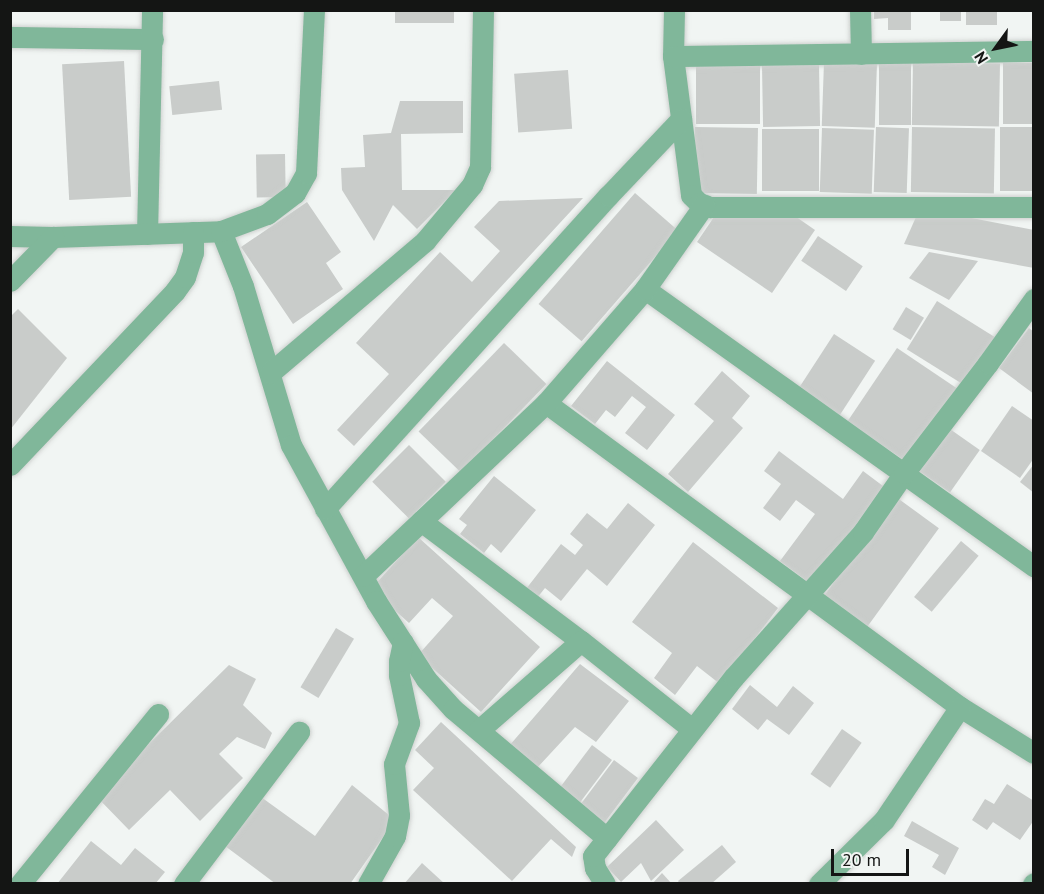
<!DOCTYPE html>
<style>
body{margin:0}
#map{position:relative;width:1044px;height:894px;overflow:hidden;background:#f1f5f3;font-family:"PT Sans",sans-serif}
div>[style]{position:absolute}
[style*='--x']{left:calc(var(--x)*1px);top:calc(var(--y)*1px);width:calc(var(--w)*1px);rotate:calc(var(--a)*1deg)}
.building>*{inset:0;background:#c9ccca;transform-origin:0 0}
.roads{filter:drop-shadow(0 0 2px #ced1cf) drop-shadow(0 0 2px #ced1cf)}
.minor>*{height:21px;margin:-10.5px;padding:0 10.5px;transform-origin:10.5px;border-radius:10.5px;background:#80b79a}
span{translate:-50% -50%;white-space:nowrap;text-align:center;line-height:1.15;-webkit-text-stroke:6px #f1f5f3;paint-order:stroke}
.frame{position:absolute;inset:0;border:12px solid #141514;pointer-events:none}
.north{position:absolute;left:966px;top:18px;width:60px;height:60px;-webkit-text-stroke:4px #f1f5f3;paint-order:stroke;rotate:237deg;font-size:16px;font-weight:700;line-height:24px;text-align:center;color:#141514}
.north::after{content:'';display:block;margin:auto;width:21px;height:27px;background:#141514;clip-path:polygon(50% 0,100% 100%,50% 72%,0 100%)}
.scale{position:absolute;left:831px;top:849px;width:78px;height:27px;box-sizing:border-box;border:3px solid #141514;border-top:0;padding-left:8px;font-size:18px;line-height:21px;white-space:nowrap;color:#141514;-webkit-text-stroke:4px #f1f5f3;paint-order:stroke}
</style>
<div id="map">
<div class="building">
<i style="left:395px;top:10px;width:59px;height:13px"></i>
<i style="clip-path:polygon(874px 10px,911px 10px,911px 30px,888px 30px,888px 18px,874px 19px)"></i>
<i style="left:940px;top:10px;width:21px;height:11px"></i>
<i style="left:966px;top:10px;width:31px;height:15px"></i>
<i style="left:124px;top:61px;width:136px;height:62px;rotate:87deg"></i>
<i style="left:824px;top:62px;width:53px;height:64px;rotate:2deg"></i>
<i style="left:913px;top:62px;width:87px;height:63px;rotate:1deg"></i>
<i style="left:879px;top:63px;width:32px;height:62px"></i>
<i style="left:1003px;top:63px;width:31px;height:61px"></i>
<i style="left:819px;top:65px;width:61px;height:57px;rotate:89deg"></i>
<i style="left:696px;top:66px;width:64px;height:58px"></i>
<i style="left:568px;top:70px;width:59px;height:54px;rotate:86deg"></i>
<i style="left:219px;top:81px;width:29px;height:50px;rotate:84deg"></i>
<i style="clip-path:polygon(400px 101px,463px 101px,463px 133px,401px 134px,402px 190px,456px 190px,417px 229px,393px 205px,374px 241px,342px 190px,341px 168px,365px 167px,363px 135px,391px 133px)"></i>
<i style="left:695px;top:127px;width:63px;height:66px;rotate:1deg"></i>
<i style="left:876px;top:127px;width:33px;height:65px;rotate:2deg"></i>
<i style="left:912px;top:127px;width:83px;height:65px;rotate:1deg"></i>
<i style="left:1000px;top:127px;width:34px;height:64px"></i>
<i style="left:822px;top:128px;width:52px;height:64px;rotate:2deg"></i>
<i style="left:762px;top:129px;width:57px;height:62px"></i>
<i style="left:285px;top:154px;width:43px;height:29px;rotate:89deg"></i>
<i style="left:635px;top:193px;width:57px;height:147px;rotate:41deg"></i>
<i style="clip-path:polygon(583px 198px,354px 446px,337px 430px,389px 374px,356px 343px,440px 252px,472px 282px,500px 251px,474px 227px,499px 201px)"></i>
<i style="clip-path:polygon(307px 202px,341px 252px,326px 263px,343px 289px,293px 324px,241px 247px)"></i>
<i style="clip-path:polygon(920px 208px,1034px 230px,1034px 268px,904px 244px)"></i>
<i style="clip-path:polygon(792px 214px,815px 230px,772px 293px,697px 242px,714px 217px)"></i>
<i style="left:818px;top:236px;width:54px;height:30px;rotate:34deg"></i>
<i style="clip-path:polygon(929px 252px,978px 261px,949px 300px,909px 278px)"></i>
<i style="left:937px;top:301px;width:68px;height:57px;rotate:32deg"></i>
<i style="left:906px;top:307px;width:21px;height:26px;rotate:31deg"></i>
<i style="clip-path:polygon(18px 309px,67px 358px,10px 430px,10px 317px)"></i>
<i style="clip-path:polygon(1029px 328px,1034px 332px,1034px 394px,999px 368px)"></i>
<i style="left:834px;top:334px;width:49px;height:65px;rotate:33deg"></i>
<i style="left:504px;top:343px;width:59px;height:123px;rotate:44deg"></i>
<i style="left:897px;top:348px;width:73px;height:89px;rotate:34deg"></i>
<i style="clip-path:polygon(607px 361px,675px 415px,647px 450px,625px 433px,646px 407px,632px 396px,615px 417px,606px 410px,595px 424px,571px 406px)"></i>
<i style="clip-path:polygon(722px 371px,750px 396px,732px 418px,743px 428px,688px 492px,668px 474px,714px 421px,694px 404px)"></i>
<i style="clip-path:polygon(1012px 406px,1034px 421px,1034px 458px,1020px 478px,981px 451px)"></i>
<i style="left:947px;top:427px;width:40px;height:52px;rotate:35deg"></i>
<i style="left:409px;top:445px;width:52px;height:52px;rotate:45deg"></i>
<i style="clip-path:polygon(779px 451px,843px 499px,863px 471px,887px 489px,815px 587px,780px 561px,815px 514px,796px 500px,780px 521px,763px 508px,781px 484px,764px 471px)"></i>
<i style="clip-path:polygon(1034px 464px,1034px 493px,1020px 482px)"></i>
<i style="clip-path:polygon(494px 476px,536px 510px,501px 553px,491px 544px,484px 553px,460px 534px,467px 525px,459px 519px)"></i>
<i style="left:896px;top:497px;width:53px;height:124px;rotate:36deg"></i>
<i style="clip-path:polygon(628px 503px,655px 525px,607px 586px,587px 569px,561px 601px,545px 588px,537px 598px,526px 589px,561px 544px,575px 555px,583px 545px,570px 534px,587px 513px,607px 529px)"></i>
<i style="clip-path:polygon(418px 537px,540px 647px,481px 712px,418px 655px,453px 616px,432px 598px,409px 623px,371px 589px)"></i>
<i style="left:961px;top:541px;width:23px;height:73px;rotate:40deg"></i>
<i style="clip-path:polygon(693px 542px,778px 608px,720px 684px,697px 666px,675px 695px,654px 678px,672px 653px,632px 622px)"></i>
<i style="left:336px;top:628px;width:21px;height:69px;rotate:31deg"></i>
<i style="clip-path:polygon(580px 664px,629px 701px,596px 742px,575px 727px,537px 768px,509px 746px)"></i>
<i style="clip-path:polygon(229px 665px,256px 679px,243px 705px,272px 733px,265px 749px,237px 737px,219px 754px,243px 778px,200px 821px,170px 790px,129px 830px,96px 796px)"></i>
<i style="clip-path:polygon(750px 685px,777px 707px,793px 686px,814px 703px,789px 735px,767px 719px,758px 730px,732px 709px)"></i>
<i style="clip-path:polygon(441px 722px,576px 847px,572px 857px,551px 839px,512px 881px,413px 790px,434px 768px,415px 750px)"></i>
<i style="left:842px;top:729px;width:24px;height:55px;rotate:35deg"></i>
<i style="left:592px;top:745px;width:25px;height:56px;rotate:37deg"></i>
<i style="left:614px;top:760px;width:30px;height:58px;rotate:37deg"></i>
<i style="clip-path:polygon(1007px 784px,1034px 801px,1034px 820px,1020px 840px,993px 822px,987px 830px,972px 820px,985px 799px,994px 804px)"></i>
<i style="clip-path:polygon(352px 785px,395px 820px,350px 884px,276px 884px,225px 846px,261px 797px,315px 836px)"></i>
<i style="clip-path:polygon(656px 820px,684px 850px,651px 881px,641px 863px,621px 882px,607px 867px)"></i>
<i style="clip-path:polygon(912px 821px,959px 848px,945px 875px,932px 867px,939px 855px,904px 836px)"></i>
<i style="clip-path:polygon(91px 841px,121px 865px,135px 848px,165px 872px,155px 884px,57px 884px)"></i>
<i style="clip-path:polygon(722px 845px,736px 862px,711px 884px,680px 884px,678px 881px)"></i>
<i style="clip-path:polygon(422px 863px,445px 884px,404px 884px)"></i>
<i style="clip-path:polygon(662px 873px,672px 884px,652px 884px)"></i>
</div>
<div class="roads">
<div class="minor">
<i style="--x:674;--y:10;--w:46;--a:91.2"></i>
<i style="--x:673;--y:56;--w:140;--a:82.6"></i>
<i style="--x:691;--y:195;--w:11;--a:45"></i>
<i style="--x:699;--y:203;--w:12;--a:20"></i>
<i style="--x:710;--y:207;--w:324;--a:0"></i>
<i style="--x:860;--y:10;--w:44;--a:88.7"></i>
<i style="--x:10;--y:37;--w:143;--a:0.8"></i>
<i style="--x:673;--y:56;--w:361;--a:-0.8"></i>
<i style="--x:221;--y:231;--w:59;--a:68.2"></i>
<i style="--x:243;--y:286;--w:166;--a:73.2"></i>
<i style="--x:291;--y:445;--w:178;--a:61.4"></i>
<i style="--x:376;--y:601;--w:93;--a:57.3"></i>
<i style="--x:426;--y:679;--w:40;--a:48"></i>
<i style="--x:453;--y:709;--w:201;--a:40"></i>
<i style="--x:147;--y:234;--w:224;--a:-88.7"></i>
<i style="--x:10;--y:236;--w:43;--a:1.3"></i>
<i style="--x:53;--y:237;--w:168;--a:-2"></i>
<i style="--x:221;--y:231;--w:49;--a:-20.3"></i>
<i style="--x:267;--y:214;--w:35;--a:-37"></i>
<i style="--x:295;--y:193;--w:23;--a:-61"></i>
<i style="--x:306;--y:173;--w:163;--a:-87.2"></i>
<i style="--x:10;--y:281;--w:62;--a:-45.7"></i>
<i style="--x:645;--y:289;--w:478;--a:35.5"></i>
<i style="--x:270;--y:373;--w:204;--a:-40.4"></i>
<i style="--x:425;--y:241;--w:73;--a:-50"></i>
<i style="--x:472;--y:185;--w:20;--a:-66"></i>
<i style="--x:480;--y:167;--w:157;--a:-88.9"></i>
<i style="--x:546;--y:403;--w:514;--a:36.29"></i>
<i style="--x:960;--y:707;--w:87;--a:31.9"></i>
<i style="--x:10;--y:465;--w:240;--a:-46.5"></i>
<i style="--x:175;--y:291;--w:17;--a:-54"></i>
<i style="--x:185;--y:277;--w:26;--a:-72"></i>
<i style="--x:193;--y:252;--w:20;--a:-90"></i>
<i style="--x:325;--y:509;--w:422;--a:-47.9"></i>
<i style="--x:608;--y:196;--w:106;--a:-46.5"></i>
<i style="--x:421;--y:521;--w:200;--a:36.9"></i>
<i style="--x:581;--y:641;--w:142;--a:38.4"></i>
<i style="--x:363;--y:576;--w:252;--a:-43.4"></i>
<i style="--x:546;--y:403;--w:151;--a:-49"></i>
<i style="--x:645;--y:289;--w:103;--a:-54.9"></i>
<i style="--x:479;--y:730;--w:135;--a:-41.1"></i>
<i style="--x:20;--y:884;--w:219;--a:-50.9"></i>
<i style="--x:184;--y:884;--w:191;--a:-52.9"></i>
<i style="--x:368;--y:884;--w:55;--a:-60.6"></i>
<i style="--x:395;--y:836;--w:21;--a:-79"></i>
<i style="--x:399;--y:815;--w:51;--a:-95.6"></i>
<i style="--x:394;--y:764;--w:44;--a:-69.9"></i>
<i style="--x:409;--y:723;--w:49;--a:-101.8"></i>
<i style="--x:399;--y:675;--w:14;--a:-90"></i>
<i style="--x:399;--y:661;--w:19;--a:-78"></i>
<i style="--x:605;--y:884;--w:19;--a:-122"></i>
<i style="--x:595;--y:868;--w:12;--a:-99"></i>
<i style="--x:593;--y:856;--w:228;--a:-51.8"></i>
<i style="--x:734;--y:677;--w:194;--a:-48.3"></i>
<i style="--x:863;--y:532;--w:72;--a:-55.2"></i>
<i style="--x:904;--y:473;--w:138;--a:-52.6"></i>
<i style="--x:988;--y:363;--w:79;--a:-54.3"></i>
<i style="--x:819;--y:884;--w:91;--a:-44.6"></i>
<i style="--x:884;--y:820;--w:136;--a:-56.1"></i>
<i style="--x:1033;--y:884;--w:1;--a:-45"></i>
</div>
</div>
<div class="frame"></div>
<div class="north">N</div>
<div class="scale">20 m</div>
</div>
